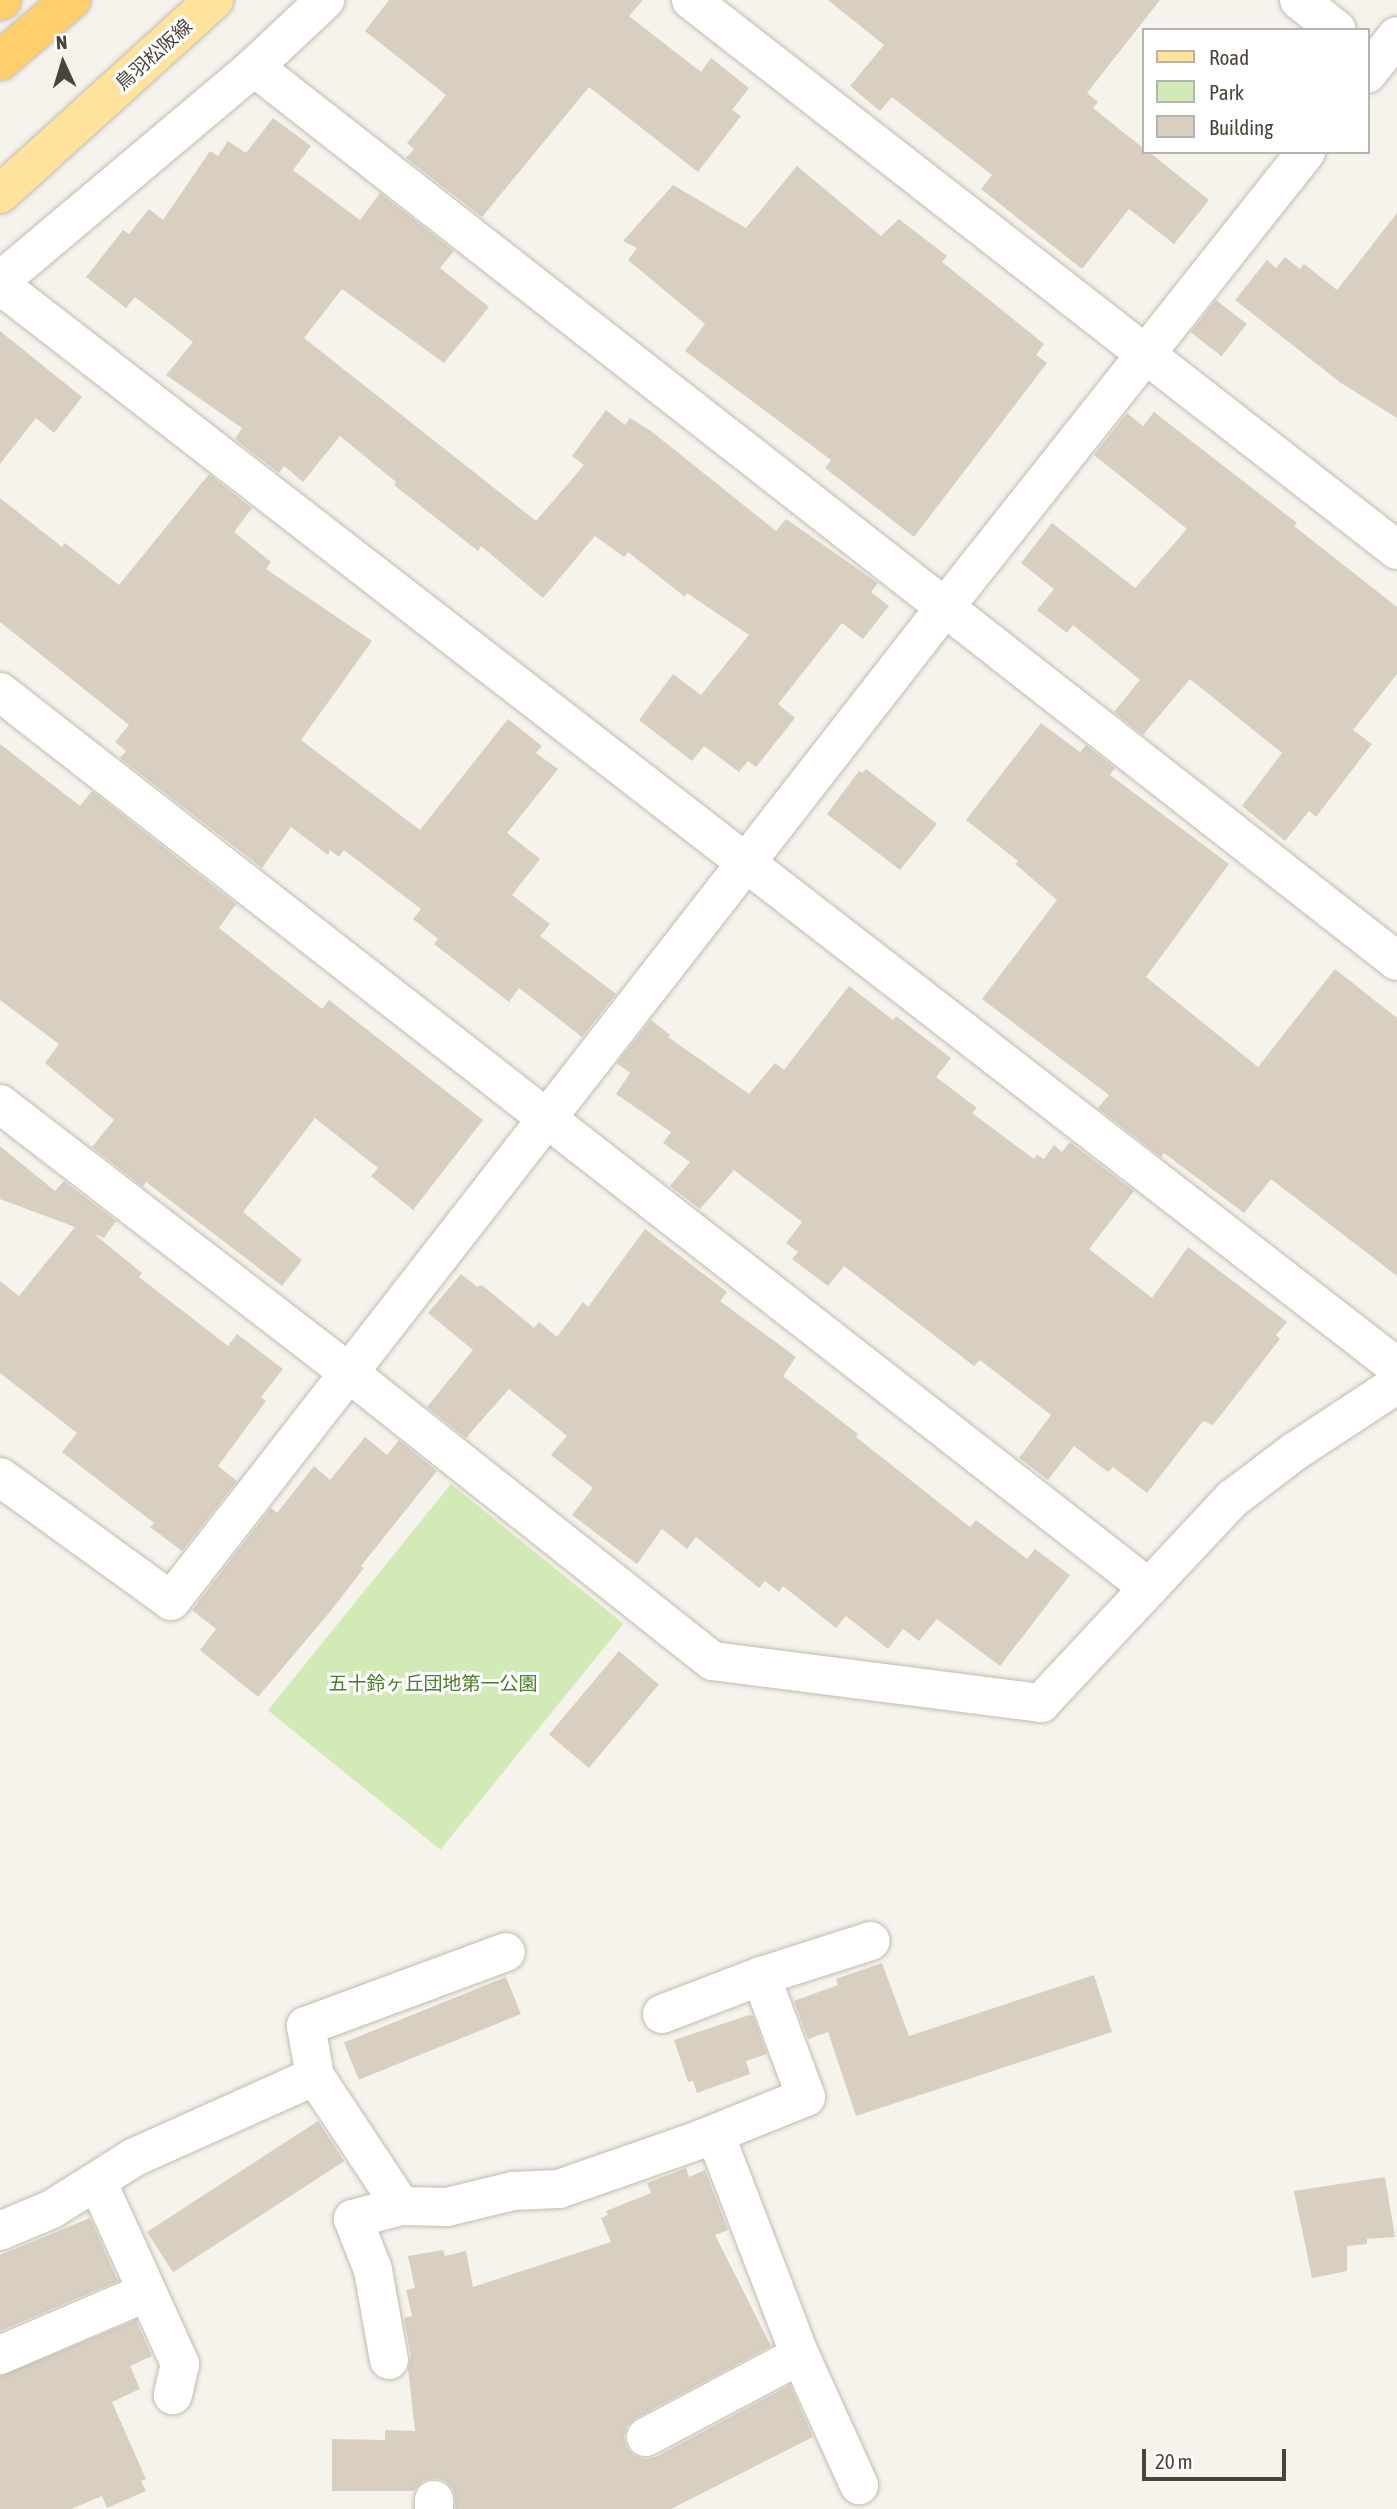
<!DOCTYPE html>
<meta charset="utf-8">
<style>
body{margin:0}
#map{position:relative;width:1397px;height:2509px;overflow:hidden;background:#f6f3ec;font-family:"Asap Condensed","Noto Sans JP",sans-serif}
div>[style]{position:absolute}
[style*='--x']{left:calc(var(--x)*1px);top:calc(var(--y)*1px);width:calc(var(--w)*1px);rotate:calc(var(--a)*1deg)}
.green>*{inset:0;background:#d2eab5;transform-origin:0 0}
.building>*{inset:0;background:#d8cfc1;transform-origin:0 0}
.roads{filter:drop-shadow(0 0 2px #c2bbae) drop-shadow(0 0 2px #c2bbae)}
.street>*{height:38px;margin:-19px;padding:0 19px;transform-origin:19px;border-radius:19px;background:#fff}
.primary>*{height:38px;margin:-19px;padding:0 19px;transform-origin:19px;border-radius:19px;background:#ffe39c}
.highway>*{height:38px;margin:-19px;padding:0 19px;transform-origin:19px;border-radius:19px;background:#ffcf6e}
span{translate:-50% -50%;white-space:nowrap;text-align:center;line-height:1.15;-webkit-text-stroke:6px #fff;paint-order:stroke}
.street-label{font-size:19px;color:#4b4439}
.park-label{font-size:19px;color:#4a7f2a}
.legend{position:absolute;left:1142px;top:28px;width:228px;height:126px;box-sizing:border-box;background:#fff;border:2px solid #b7b4b0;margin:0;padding:9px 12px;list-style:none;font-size:21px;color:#4b4439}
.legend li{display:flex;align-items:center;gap:14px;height:35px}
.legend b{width:35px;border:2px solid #b7b4b0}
.north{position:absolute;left:28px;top:28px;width:70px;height:70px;-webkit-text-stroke:5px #fff;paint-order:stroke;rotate:356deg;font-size:19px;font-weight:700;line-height:28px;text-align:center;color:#4b4439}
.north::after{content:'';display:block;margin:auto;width:24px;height:32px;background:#4b4439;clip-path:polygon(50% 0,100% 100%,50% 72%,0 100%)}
.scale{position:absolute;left:1142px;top:2449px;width:144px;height:32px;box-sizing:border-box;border:4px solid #4b4439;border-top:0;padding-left:9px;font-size:21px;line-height:24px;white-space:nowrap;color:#4b4439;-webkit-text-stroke:5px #fff;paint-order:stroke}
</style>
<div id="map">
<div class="green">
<i style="left:451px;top:1484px;width:222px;height:291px;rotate:39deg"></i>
</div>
<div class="building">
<i style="clip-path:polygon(389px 0,643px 0,629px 16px,701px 72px,711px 58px,749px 88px,732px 110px,741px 116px,698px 172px,589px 87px,482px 217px,406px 158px,414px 149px,407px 143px,446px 95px,365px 31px)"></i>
<i style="clip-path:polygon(828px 0,1160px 0,1087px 93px,1098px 102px,1093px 108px,1143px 148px,1143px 152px,1149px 152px,1209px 200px,1174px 244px,1129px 209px,1082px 269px,981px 189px,992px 175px,892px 97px,880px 111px,850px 86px,884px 45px)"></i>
<i style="clip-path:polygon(273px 118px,311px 146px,293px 170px,360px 220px,380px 193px,454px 251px,440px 268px,489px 307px,444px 363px,342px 289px,304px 338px,536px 521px,584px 465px,572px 456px,606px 410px,625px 425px,630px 418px,651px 431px,776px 531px,786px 519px,878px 583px,871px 592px,889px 606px,863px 639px,842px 623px,778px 704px,795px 718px,756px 767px,748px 761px,739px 772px,704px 746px,692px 761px,639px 720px,673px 674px,701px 695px,749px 635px,687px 593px,685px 597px,628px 552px,624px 557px,595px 536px,543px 598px,481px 546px,478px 551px,394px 485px,396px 482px,340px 436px,303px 482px,284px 466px,279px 473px,235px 439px,242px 428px,166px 375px,193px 342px,135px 297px,126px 308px,86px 277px,123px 230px,129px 234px,149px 209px,163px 220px,210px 151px,218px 156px,228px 141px,246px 153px)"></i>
<i style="clip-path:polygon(797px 166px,881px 236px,899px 219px,947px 256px,942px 262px,1044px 344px,1036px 355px,1047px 363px,914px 537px,825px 468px,831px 460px,685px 351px,705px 324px,628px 260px,637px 248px,623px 241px,673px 185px,746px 228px)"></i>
<i style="clip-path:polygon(1397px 213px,1397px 418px,1341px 383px,1235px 300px,1267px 260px,1276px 268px,1285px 257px,1300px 269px,1304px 264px,1337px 290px)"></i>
<i style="left:1216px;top:300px;width:39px;height:41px;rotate:38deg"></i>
<i style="clip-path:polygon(0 331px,82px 397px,54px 433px,36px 418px,0 464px)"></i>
<i style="clip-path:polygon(1154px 412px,1297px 523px,1294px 526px,1397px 607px,1397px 674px,1353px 730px,1372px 744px,1316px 817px,1309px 811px,1285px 841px,1242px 806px,1282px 753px,1190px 679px,1143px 735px,1114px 712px,1140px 680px,1073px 625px,1067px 633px,1037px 610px,1054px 589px,1021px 563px,1052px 523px,1135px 588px,1187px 529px,1094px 455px,1127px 413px,1143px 426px)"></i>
<i style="clip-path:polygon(209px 474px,252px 508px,234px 532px,271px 562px,266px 569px,372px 641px,301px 740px,420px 830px,508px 719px,542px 746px,536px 753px,558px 769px,507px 833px,540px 859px,512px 895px,550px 924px,540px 936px,616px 994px,582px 1037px,519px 988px,509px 1002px,434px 944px,438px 939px,413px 919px,421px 909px,344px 850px,339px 857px,330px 850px,328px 855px,291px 827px,262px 868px,120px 758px,126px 751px,115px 742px,129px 725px,0 622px,0 498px,62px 547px,65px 543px,119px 585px)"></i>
<i style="clip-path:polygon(1041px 723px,1080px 752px,1086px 745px,1115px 768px,1110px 775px,1229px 864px,1146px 977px,1258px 1067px,1335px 969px,1397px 1018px,1397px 1276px,1271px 1179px,1244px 1213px,1164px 1153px,1161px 1157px,1098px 1108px,1109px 1095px,982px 999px,1057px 900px,1015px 864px,1018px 861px,966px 820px)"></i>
<i style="clip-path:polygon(0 744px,80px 806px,92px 791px,236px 904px,219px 928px,322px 1009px,329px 1000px,483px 1120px,413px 1210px,371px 1176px,378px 1168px,315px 1118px,243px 1212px,302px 1260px,282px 1286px,146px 1182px,143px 1187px,92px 1147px,114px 1120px,45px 1063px,59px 1044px,0 1000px)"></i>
<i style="clip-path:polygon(866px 769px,937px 824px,900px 870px,827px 814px,859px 771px,862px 773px)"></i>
<i style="clip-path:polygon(849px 986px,893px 1020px,896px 1016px,951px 1058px,936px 1077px,977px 1108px,972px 1113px,1034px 1159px,1037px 1155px,1044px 1159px,1054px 1145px,1062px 1152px,1070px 1142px,1134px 1191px,1089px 1249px,1152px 1298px,1188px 1247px,1287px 1322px,1276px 1335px,1280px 1339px,1213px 1425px,1203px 1421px,1147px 1493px,1113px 1467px,1108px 1472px,1074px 1446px,1048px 1480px,1019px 1458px,1051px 1415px,980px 1360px,974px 1366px,844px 1266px,828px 1286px,792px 1259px,798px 1252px,786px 1243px,802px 1222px,734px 1170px,700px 1209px,670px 1186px,690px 1162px,663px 1143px,671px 1132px,616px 1094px,630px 1073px,617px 1063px,651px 1020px,670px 1035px,668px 1037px,749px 1094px,775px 1063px,784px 1070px)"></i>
<i style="clip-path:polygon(0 1146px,55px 1191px,64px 1181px,116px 1221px,104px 1238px,94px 1234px,142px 1273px,139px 1277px,228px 1346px,237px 1334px,283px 1369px,261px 1397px,266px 1401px,218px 1466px,237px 1481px,182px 1551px,150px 1527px,154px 1523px,62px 1452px,77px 1433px,0 1373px,0 1281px,19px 1296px,75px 1227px,0 1199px)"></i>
<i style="clip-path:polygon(645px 1229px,727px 1292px,720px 1301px,796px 1357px,783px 1376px,858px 1434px,856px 1437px,970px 1527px,976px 1520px,1027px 1559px,1035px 1549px,1070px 1575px,1000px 1666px,937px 1619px,919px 1641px,903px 1629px,888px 1649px,846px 1616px,836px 1628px,783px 1586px,779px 1592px,765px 1581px,759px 1588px,696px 1537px,687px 1549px,662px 1529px,637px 1564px,572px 1515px,593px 1488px,551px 1455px,567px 1436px,509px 1389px,466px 1438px,427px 1407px,473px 1350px,428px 1313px,461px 1274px,477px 1287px,482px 1285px,534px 1328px,539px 1322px,557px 1337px,583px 1302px,588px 1307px)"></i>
<i style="clip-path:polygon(365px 1437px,387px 1455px,399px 1440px,437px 1471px,361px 1566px,364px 1568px,329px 1613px,258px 1697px,200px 1650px,216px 1629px,192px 1610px,271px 1508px,277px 1513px,314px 1466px,330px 1480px)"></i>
<i style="left:619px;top:1651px;width:52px;height:109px;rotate:40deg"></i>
<i style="clip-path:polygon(882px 1963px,909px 2036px,1094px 1975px,1112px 2032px,856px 2116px,828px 2032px,808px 2039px,794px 2001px,838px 1985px,836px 1979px)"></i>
<i style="left:506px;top:1977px;width:40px;height:175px;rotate:68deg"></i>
<i style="clip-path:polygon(749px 2015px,753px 2016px,767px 2054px,746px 2061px,750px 2074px,697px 2093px,693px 2081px,688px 2082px,674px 2040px)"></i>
<i style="left:318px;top:2121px;width:48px;height:204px;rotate:57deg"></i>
<i style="clip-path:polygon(686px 2168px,689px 2177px,705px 2170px,728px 2230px,715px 2235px,771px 2346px,636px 2418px,627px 2426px,624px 2436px,626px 2447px,635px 2456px,646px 2459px,656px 2457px,790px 2385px,813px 2437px,671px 2509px,456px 2509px,453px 2489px,445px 2481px,435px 2478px,423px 2481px,414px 2491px,332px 2491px,332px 2439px,385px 2440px,385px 2430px,415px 2431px,408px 2369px,411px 2356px,404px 2318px,412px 2316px,406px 2290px,415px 2288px,408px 2256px,443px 2250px,445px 2256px,466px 2251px,473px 2287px,611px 2242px,601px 2218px,608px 2215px,606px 2211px,651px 2193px,647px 2183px)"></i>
<i style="clip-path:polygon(1385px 2177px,1395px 2237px,1367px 2239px,1367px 2244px,1347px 2246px,1347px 2271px,1312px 2278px,1294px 2191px)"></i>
<i style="clip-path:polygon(90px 2218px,118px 2281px,0 2331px,0 2255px)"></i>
<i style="clip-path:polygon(136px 2320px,152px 2356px,130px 2366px,140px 2389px,112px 2402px,146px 2479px,141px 2481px,146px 2491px,107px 2508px,102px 2496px,71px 2509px,0 2509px,0 2376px)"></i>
</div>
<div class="roads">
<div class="street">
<i style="--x:691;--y:0;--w:895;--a:37.92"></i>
<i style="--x:1299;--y:0;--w:48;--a:38.3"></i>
<i style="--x:254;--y:67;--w:1451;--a:38.03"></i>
<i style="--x:1367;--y:74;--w:48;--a:-51.7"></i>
<i style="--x:0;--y:281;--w:332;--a:-40.1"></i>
<i style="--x:254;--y:67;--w:98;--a:-43.3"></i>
<i style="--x:0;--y:285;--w:1767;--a:37.76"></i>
<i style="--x:0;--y:692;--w:1457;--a:37.95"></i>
<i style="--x:0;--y:1104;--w:441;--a:37.6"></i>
<i style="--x:349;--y:1373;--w:464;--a:38.4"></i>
<i style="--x:713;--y:1661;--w:331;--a:7.3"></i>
<i style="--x:1041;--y:1703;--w:279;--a:-46.9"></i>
<i style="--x:1232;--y:1499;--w:78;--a:-37.2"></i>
<i style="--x:1294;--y:1452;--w:123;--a:-33.4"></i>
<i style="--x:0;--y:1477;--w:211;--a:35.9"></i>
<i style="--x:171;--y:1601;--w:1260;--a:-52.09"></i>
<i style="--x:945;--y:607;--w:581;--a:-51.57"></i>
<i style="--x:662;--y:2014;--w:106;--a:-21"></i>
<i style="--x:761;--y:1976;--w:115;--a:-17.7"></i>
<i style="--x:715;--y:2134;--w:237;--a:69"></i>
<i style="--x:800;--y:2355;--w:143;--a:65.6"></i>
<i style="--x:98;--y:2183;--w:199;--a:65.6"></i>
<i style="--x:180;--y:2364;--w:32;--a:103"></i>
<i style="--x:401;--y:2206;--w:156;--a:-123.5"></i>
<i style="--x:315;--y:2076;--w:51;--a:-100.2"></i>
<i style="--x:306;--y:2026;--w:213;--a:-20.3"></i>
<i style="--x:0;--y:2231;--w:56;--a:-22.9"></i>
<i style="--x:52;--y:2209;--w:98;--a:-32.1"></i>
<i style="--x:135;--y:2157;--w:197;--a:-24.2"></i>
<i style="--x:0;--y:2355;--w:160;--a:-23.2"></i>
<i style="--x:389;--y:2360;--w:91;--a:-100.1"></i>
<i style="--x:373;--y:2270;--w:55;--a:-111.4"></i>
<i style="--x:353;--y:2219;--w:50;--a:-15.2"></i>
<i style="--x:401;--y:2206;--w:46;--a:1.2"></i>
<i style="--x:447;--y:2207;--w:68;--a:-13.6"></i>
<i style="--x:513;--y:2191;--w:46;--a:-2.5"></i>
<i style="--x:559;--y:2189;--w:148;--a:-19.3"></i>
<i style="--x:699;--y:2140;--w:115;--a:-21.9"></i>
<i style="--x:806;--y:2097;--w:129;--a:-110.4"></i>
<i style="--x:646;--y:2437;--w:174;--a:-28"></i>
<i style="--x:434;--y:2509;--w:9;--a:-90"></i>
</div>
<div class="primary">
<i style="--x:0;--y:194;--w:289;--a:-42.2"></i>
</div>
<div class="highway">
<i style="--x:0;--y:1;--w:2;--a:-27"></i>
<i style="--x:0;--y:61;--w:94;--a:-40.7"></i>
</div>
</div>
<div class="street-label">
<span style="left:154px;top:55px;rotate:-42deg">鳥羽松阪線</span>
</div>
<div class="park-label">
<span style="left:433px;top:1684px">五十鈴ヶ丘団地第一公園</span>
</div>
<ul class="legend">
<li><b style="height:9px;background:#ffe39c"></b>Road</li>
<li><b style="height:19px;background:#d2eab5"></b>Park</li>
<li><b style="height:19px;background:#d8cfc1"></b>Building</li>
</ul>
<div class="north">N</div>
<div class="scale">20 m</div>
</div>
